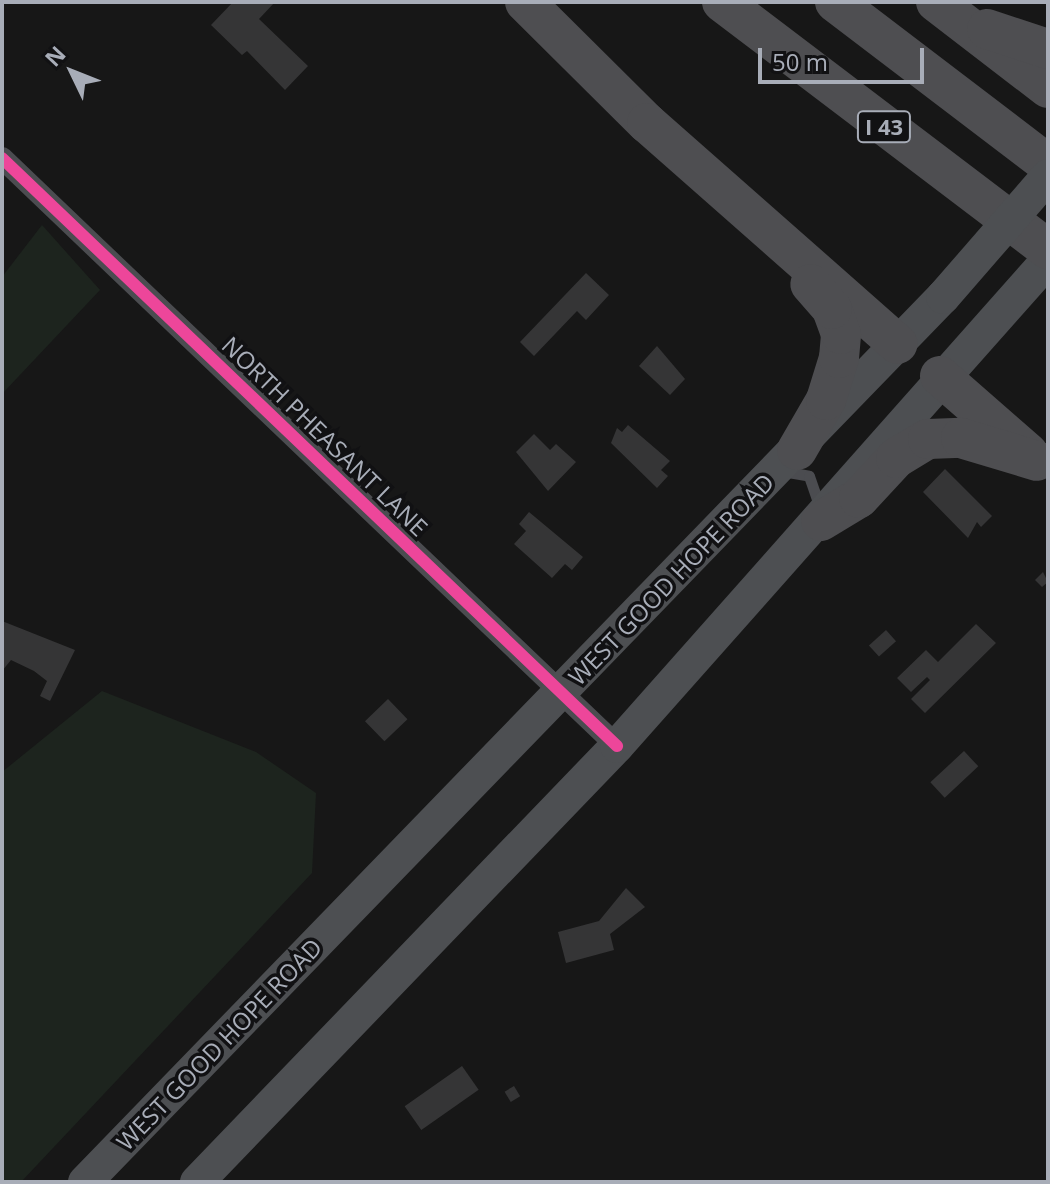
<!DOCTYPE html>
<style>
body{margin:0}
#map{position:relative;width:1050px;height:1184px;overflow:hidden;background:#171717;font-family:"Open Sans",sans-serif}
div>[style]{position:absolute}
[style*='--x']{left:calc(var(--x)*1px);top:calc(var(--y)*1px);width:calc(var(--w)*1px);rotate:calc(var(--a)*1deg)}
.green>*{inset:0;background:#1d241e}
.building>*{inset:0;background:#353536;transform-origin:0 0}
.lane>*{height:11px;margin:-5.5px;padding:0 5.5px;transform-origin:5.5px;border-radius:5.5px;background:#4b4c50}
.street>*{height:22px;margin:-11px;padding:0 11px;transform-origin:11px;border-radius:11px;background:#4b4c50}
.primary>*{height:34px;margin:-17px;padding:0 17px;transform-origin:17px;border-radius:17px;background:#4d4f52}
.highway>*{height:40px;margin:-20px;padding:0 20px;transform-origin:20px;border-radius:20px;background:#4e4e51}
.primary-bridge>*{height:34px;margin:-17px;padding:0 17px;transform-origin:17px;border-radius:17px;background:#4d4f52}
.cycleway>*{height:12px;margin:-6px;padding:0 6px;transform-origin:6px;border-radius:6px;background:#ed469a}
span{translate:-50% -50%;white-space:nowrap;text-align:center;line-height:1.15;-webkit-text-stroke:7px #111113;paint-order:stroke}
.shield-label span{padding:2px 6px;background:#111113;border:2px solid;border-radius:6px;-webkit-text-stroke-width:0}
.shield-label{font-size:22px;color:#a8adb8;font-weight:700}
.street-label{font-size:24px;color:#a8adb8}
.frame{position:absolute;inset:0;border:4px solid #a8adb8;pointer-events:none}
.north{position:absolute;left:32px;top:32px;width:80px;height:80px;-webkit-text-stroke:6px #111113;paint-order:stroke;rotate:313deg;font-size:22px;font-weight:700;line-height:32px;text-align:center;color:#a8adb8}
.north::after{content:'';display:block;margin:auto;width:28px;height:36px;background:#a8adb8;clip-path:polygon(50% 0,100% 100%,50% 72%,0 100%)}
.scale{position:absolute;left:758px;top:48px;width:166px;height:36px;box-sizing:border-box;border:4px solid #a8adb8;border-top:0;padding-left:10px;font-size:24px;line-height:28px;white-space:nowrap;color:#a8adb8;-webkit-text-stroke:6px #111113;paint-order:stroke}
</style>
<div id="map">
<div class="green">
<i style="clip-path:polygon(42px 225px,100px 290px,2px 394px,2px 277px)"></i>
<i style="clip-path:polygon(102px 691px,256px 752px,316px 793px,312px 873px,21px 1182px,2px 1182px,2px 772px)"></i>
</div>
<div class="building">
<i style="clip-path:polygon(233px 2px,275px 2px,259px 19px,308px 66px,285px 90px,247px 51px,242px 55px,211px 25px)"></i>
<i style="clip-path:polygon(586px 273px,609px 295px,586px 320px,577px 311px,534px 356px,520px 342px)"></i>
<i style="clip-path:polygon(657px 346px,685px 379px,670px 395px,639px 366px)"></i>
<i style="clip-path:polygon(628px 425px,670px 461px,661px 470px,668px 476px,657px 488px,611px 443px,617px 428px,622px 432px)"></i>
<i style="clip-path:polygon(534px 434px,550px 450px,556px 444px,576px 462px,548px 491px,516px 452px)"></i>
<i style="clip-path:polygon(945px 469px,992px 516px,981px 527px,977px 522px,968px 538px,923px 492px)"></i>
<i style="clip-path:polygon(529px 512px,583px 557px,572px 570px,565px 564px,552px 578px,514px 544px,526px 531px,519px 524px)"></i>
<i style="clip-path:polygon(1043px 572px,1048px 582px,1042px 587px,1035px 580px)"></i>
<i style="clip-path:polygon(2px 621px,75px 650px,50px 701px,40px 696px,47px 681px,34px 671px,11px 660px,2px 671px)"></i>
<i style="clip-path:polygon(976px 624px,996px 643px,925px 713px,911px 699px,930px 680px,927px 677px,911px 692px,897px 678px,926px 650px,938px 662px)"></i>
<i style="left:886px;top:630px;width:15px;height:23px;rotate:48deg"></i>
<i style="left:388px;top:699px;width:28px;height:32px;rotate:46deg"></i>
<i style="left:964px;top:751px;width:21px;height:46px;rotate:47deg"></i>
<i style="clip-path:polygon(626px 888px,645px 907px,610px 934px,614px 950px,566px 963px,558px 932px,599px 921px)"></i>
<i style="left:462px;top:1066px;width:29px;height:70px;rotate:55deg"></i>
<i style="left:514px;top:1086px;width:12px;height:11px;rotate:59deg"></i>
</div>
<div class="lane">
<i style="--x:782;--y:471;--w:27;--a:10"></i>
<i style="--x:809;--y:476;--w:34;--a:71"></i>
</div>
<div class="street">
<i style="--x:2;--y:158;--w:851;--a:43.71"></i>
</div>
<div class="primary">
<i style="--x:85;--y:1182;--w:1233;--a:-45.89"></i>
<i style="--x:197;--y:1182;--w:605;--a:-46.07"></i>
<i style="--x:617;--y:746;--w:650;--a:-48.43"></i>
</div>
<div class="highway">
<i style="--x:525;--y:2;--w:172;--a:44.8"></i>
<i style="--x:647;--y:123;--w:334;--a:41.4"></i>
<i style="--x:722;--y:2;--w:409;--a:37.2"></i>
<i style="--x:835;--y:2;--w:268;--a:37.3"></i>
<i style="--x:936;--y:2;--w:141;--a:37.5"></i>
<i style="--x:987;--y:29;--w:64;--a:18.2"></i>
<i style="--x:940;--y:376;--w:117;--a:41.2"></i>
<i style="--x:797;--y:450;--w:58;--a:-59.9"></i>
<i style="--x:826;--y:400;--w:44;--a:-72.8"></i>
<i style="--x:839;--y:358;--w:24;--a:-85"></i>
<i style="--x:841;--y:334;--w:27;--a:-110"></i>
<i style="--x:832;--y:309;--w:33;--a:-131"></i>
<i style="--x:821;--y:521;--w:44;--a:-31.2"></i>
<i style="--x:859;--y:498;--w:54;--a:-47.2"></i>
<i style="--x:896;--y:458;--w:37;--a:-31"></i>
<i style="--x:928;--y:439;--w:33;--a:-2"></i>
<i style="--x:961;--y:438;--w:79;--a:16.8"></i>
</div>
<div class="primary-bridge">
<i style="--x:943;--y:297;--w:160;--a:-49"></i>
</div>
<div class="cycleway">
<i style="--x:2;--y:158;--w:851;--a:43.71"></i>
</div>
<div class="shield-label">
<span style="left:884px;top:127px">I 43</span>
</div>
<div class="street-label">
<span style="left:325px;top:436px;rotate:44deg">NORTH PHEASANT LANE</span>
<span style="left:671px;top:579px;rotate:-46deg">WEST GOOD HOPE ROAD</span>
<span style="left:219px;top:1044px;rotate:-46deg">WEST GOOD HOPE ROAD</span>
</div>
<div class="frame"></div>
<div class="north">N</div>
<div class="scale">50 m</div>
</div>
